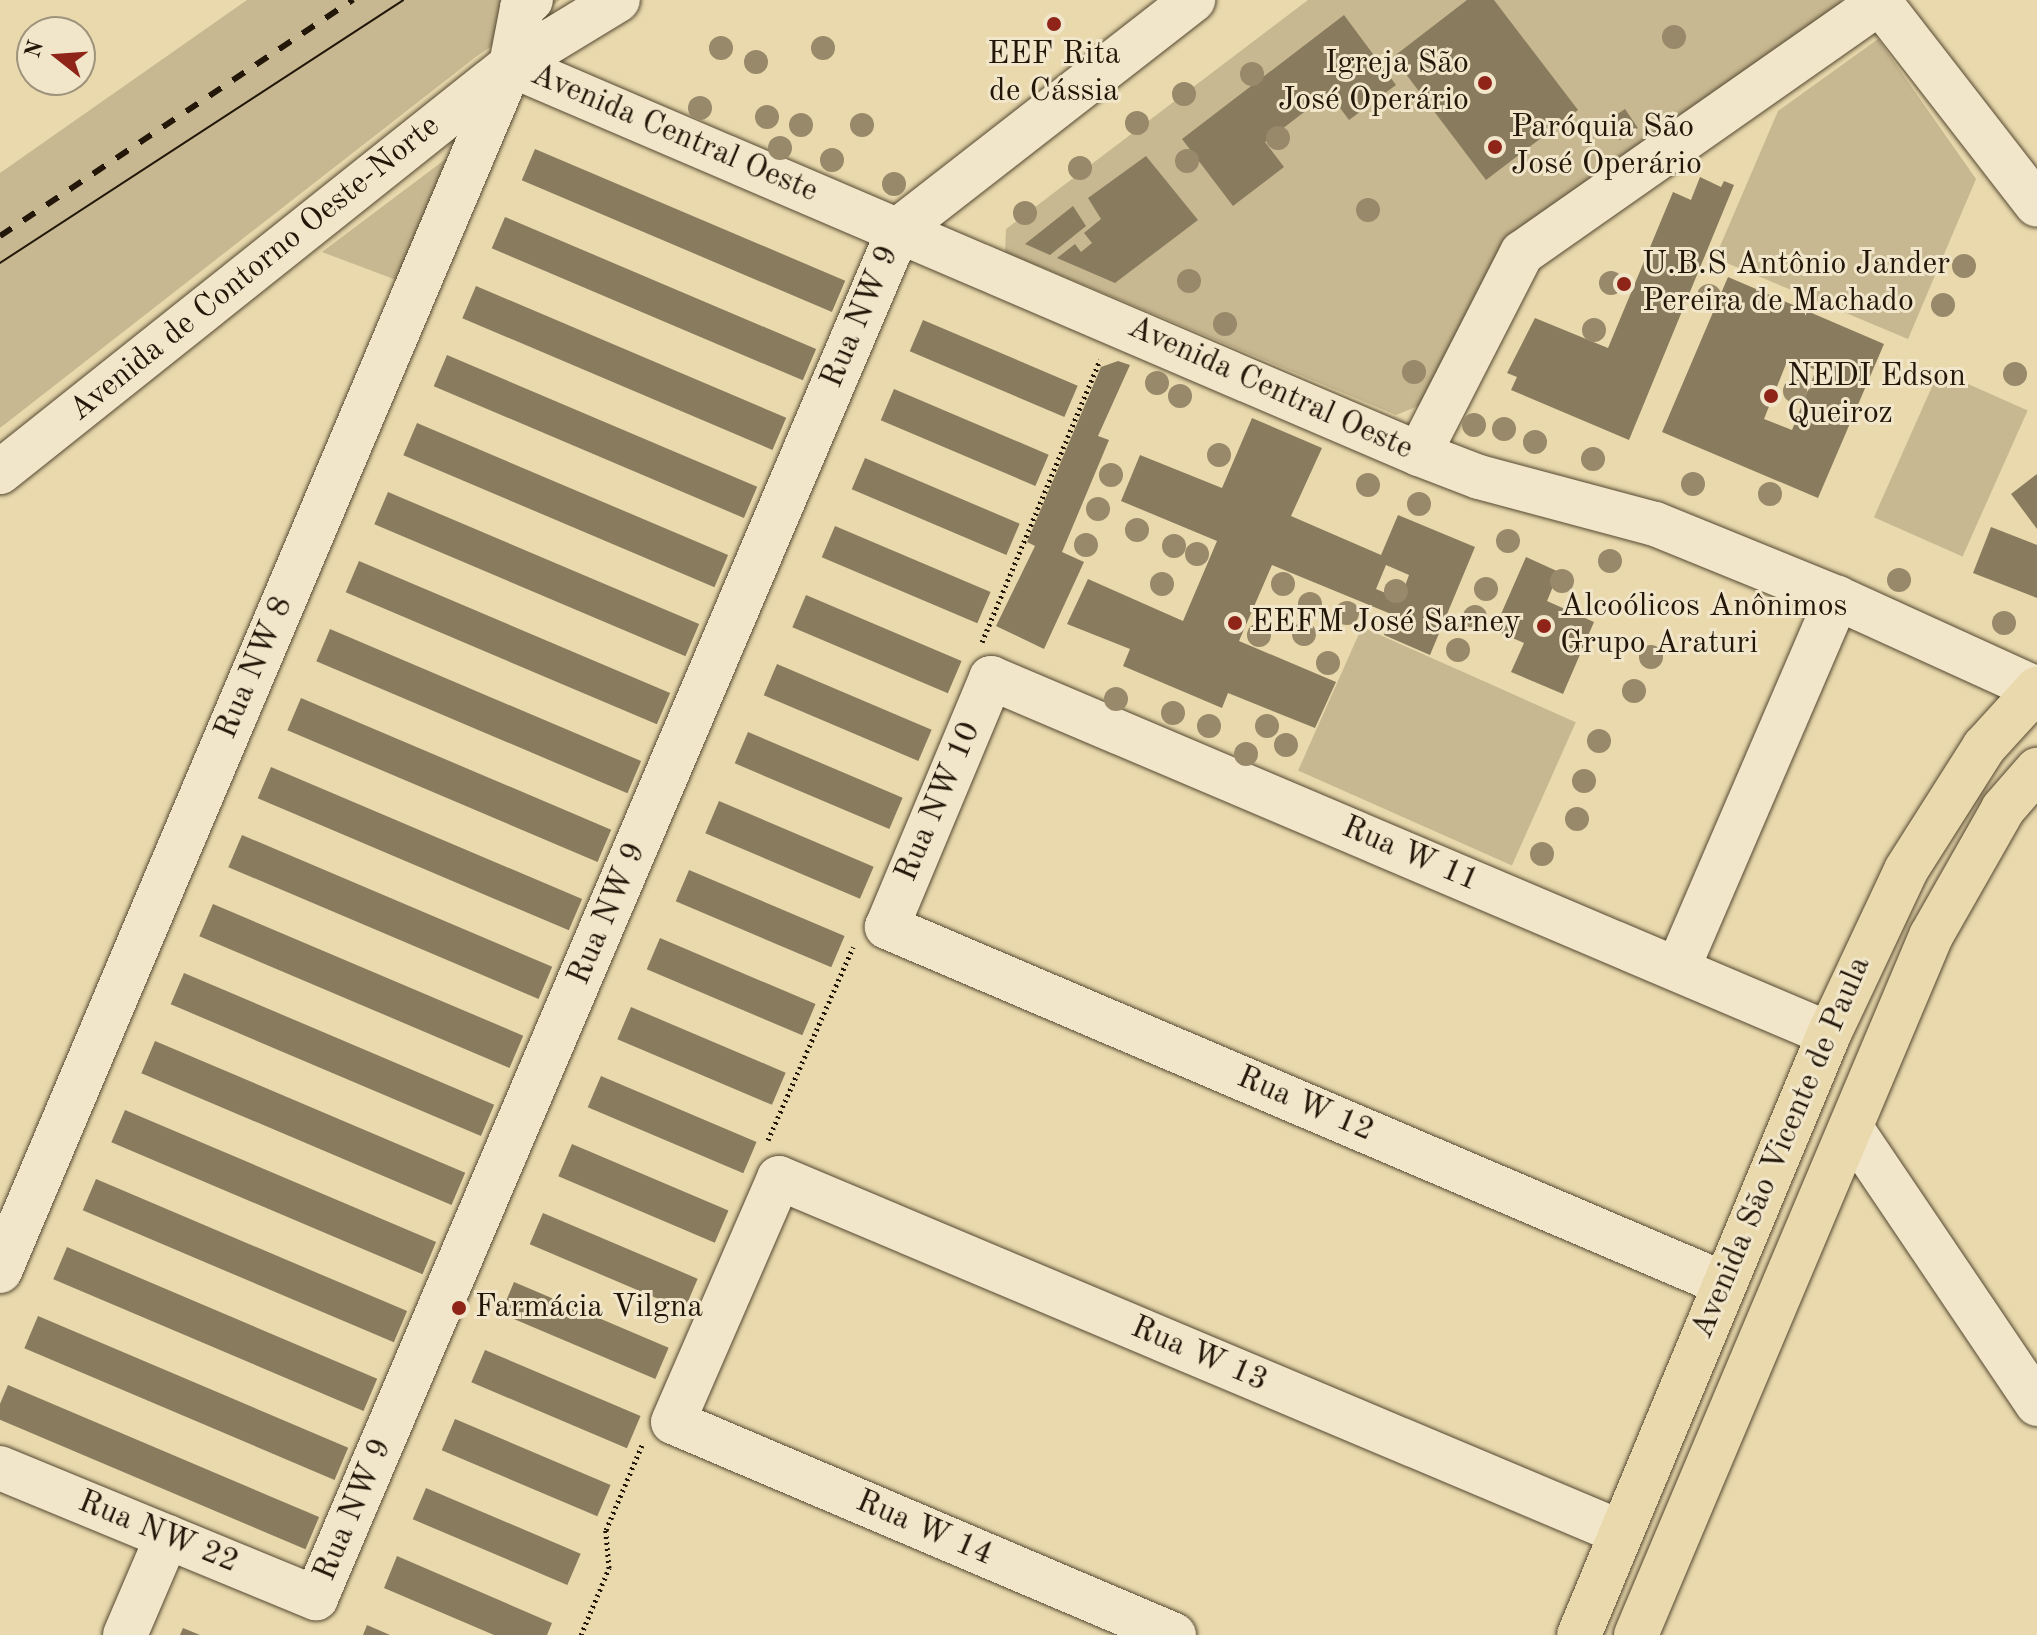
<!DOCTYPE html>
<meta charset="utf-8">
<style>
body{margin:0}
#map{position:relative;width:2037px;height:1635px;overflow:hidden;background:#e9d9ad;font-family:"Old Standard TT",serif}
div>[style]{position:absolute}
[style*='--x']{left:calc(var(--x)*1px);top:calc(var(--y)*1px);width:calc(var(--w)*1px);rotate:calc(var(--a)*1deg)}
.green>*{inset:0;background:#c7b891;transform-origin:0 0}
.building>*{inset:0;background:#897c5e;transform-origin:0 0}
.path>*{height:5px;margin-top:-2.5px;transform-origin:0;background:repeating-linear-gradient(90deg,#221708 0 2px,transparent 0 6px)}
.roads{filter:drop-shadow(0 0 2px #544831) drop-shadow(0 0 2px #544831)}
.minor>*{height:44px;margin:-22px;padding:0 22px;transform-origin:22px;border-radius:22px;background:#f1e6ca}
.major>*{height:44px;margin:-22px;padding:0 22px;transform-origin:22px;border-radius:22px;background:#e9d9ad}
.tram>*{height:2px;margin:-1px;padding:0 1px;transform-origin:1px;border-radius:1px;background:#221708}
.rail>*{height:6px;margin-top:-3px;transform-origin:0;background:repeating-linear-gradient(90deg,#221708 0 14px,transparent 0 28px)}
.trees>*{width:24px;height:24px;margin:-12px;border-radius:50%;background:#978969}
.dots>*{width:22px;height:22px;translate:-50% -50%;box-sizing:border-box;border:4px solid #f1e6ca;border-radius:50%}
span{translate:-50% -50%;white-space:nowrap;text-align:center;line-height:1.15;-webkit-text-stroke:6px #f1e6ca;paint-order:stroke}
.poi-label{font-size:32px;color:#221708}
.right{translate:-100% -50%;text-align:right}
.left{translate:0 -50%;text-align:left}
.street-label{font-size:32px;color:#221708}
.north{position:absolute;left:16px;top:16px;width:80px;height:80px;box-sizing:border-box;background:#f1e6ca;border:2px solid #9e937c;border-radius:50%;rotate:287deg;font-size:22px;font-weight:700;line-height:32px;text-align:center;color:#221708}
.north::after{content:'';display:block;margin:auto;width:28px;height:36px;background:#8f2418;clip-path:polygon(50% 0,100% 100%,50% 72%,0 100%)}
</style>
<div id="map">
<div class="green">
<i style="clip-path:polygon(247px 0,560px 0,477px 56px,0 428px,0 173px)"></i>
<i style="clip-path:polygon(1308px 0,1841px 0,1840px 10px,1502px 246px,1423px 404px,1396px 415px,1005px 252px,1006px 229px)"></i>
<i style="clip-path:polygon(1878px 39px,1976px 179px,1908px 339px,1715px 258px,1778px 111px)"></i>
<i style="clip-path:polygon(459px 149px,399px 281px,322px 252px)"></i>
<i style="left:1939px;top:371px;width:97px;height:160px;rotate:24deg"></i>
<i style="left:1362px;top:627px;width:234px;height:157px;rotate:24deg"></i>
</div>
<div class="building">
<i style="clip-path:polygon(1467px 0,1494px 0,1578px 110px,1486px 180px,1393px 57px)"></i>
<i style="clip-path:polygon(1344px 15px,1396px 85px,1349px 120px,1329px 93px,1265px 142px,1284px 167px,1233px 206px,1182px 139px)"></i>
<i style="left:1625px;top:109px;width:23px;height:22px;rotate:56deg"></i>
<i style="left:535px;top:149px;width:337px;height:34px;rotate:23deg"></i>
<i style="clip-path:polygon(1146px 156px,1198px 220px,1115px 283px,1057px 258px,1075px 244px,1081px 252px,1092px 243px,1084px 233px,1101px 219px,1088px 198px)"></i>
<i style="clip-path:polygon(1700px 177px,1721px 187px,1724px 181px,1734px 185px,1629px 440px,1511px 390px,1517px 377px,1507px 373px,1535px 318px,1608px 348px,1673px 192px,1691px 200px)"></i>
<i style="clip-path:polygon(1073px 206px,1086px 226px,1050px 255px,1025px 244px)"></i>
<i style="left:505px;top:217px;width:338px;height:34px;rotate:23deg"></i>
<i style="clip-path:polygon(evenodd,1728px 277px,1884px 344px,1818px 498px,1662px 432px,1728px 277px,1788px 359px,1816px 370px,1792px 430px,1764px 419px,1788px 359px)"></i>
<i style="left:476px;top:286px;width:337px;height:35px;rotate:23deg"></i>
<i style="left:923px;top:320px;width:168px;height:34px;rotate:23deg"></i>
<i style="left:447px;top:355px;width:337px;height:34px;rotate:23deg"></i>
<i style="clip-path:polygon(1118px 361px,1130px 365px,1098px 436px,1109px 440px,1062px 552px,1084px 562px,1044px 649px,996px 626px,1035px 546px,1027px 542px,1101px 367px)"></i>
<i style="left:894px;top:389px;width:168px;height:34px;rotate:23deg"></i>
<i style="clip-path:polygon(evenodd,1252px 418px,1322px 448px,1291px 516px,1381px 555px,1398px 515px,1475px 547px,1430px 655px,1384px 635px,1391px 614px,1272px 565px,1239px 641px,1336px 682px,1315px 728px,1228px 693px,1222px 708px,1123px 666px,1130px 649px,1067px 624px,1088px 579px,1183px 621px,1217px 541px,1121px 501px,1140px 455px,1222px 488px,1252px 418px,1386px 565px,1409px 575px,1400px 599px,1376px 589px,1386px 565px)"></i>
<i style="left:417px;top:423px;width:338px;height:35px;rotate:23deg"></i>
<i style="left:865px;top:458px;width:168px;height:34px;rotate:23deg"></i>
<i style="clip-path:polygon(2037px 474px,2037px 529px,2011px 494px)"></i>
<i style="left:388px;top:492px;width:338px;height:35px;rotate:23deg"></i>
<i style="left:835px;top:526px;width:169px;height:34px;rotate:23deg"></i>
<i style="clip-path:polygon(1991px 527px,2037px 545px,2037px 598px,1973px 573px)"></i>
<i style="clip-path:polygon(1526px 557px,1559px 572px,1547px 601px,1594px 622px,1563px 694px,1511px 672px,1524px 643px,1494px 630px)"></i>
<i style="left:359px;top:561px;width:338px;height:34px;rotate:23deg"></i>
<i style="left:806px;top:595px;width:169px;height:35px;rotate:23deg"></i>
<i style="left:330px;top:629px;width:338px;height:35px;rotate:23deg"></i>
<i style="left:777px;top:664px;width:168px;height:34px;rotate:23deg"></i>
<i style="left:301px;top:698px;width:337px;height:35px;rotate:23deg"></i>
<i style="left:748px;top:732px;width:168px;height:34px;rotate:23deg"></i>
<i style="left:271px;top:767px;width:338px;height:34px;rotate:23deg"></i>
<i style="left:719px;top:801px;width:168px;height:35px;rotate:23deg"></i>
<i style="left:242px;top:835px;width:337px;height:35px;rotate:23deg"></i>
<i style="left:689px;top:870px;width:169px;height:34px;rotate:23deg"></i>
<i style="left:213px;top:904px;width:337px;height:35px;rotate:23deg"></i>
<i style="left:660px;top:938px;width:169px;height:34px;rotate:23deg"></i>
<i style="left:184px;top:973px;width:337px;height:34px;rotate:23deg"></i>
<i style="left:631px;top:1007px;width:168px;height:35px;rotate:23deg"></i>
<i style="left:155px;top:1041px;width:337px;height:35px;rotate:23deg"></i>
<i style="left:601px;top:1076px;width:169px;height:34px;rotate:23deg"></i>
<i style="left:125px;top:1110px;width:338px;height:35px;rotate:23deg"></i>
<i style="left:572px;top:1144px;width:170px;height:35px;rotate:23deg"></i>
<i style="left:96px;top:1179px;width:338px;height:34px;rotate:23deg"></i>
<i style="left:543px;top:1213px;width:168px;height:34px;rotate:23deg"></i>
<i style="left:67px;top:1247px;width:337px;height:35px;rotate:23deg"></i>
<i style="left:514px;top:1282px;width:168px;height:34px;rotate:23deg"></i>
<i style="left:38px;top:1316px;width:337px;height:35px;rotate:23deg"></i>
<i style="left:485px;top:1350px;width:169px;height:35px;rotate:23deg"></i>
<i style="left:8px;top:1385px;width:338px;height:35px;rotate:23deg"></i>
<i style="left:455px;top:1419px;width:169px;height:34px;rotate:23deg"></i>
<i style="left:426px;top:1488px;width:168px;height:34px;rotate:23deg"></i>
<i style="clip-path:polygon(397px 1556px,552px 1623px,547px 1635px,494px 1635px,384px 1588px)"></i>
<i style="clip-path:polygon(367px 1625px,390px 1635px,363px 1635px)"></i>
<i style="clip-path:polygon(183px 1628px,200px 1635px,180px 1635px)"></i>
</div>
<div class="path">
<i style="--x:982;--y:642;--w:306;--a:-67.3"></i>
<i style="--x:768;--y:1140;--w:211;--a:-66.2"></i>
<i style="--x:581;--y:1635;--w:73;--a:-67.3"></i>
<i style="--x:609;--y:1568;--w:38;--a:-95"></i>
<i style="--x:606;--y:1530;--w:92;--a:-67"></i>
</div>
<div class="roads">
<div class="minor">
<i style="--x:1878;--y:0;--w:259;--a:52.2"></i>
<i style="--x:511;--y:65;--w:988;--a:23.19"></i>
<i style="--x:1419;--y:454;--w:64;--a:21"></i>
<i style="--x:1479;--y:477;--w:182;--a:15"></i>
<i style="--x:1655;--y:524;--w:196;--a:22.1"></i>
<i style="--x:1837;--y:598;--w:220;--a:24.5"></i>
<i style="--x:1419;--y:454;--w:226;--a:-62.9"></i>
<i style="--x:1522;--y:253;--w:437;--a:-35"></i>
<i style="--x:0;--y:472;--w:653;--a:-38.54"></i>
<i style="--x:511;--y:65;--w:125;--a:-31.3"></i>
<i style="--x:1678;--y:968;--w:403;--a:-66.7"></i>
<i style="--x:1851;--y:1128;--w:333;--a:56"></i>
<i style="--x:0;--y:1271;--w:1310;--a:-67.04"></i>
<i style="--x:511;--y:65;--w:58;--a:-79.1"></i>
<i style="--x:522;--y:8;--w:12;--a:-42"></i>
<i style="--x:1722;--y:1283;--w:908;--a:-156.91"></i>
<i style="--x:887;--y:927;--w:270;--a:-67.3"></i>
<i style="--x:991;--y:678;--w:910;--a:23.02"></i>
<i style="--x:0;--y:1468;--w:342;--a:22.4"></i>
<i style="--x:316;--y:1598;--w:1488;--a:-66.93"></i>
<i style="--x:899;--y:229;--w:373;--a:-37.9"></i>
<i style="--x:125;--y:1635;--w:107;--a:-66.8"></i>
<i style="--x:1174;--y:1635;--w:544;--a:-156.97"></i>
<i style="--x:673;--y:1422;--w:266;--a:-66.5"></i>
<i style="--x:779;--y:1178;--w:912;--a:22.83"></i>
</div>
<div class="major">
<i style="--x:1579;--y:1635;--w:651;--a:-67.41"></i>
<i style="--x:1829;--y:1034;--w:181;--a:-64.8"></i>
<i style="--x:1906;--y:870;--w:146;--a:-57.6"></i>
<i style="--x:1984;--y:747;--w:79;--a:-47.6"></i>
<i style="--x:1636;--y:1635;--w:759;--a:-67.12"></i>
<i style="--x:1931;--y:936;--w:146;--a:-60.4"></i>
<i style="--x:2003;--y:809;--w:52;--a:-48.9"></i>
</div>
</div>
<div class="tram">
<i style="--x:0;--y:263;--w:481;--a:-33.1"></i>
</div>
<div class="rail">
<i style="--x:0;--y:236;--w:425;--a:-33.8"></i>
</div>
<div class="trees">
<i style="left:1674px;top:37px"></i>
<i style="left:721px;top:48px"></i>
<i style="left:823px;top:48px"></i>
<i style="left:756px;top:62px"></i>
<i style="left:1252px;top:74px"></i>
<i style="left:1184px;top:94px"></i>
<i style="left:700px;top:108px"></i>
<i style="left:767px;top:117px"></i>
<i style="left:1137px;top:123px"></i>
<i style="left:801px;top:125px"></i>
<i style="left:862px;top:125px"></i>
<i style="left:1278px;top:138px"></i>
<i style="left:780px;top:148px"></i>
<i style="left:832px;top:160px"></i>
<i style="left:1187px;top:161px"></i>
<i style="left:1080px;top:168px"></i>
<i style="left:894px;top:184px"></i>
<i style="left:1368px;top:210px"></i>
<i style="left:1025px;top:213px"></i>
<i style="left:1964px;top:266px"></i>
<i style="left:1189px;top:281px"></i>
<i style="left:1611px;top:283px"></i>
<i style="left:1709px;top:296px"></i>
<i style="left:1943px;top:305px"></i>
<i style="left:1225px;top:324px"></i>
<i style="left:1594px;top:330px"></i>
<i style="left:1414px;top:372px"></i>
<i style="left:2015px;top:374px"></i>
<i style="left:1157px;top:383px"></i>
<i style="left:1795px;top:391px"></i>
<i style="left:1180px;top:396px"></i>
<i style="left:1474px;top:425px"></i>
<i style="left:1504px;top:429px"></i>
<i style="left:1535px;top:442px"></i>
<i style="left:1219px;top:455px"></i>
<i style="left:1593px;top:459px"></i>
<i style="left:1111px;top:475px"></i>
<i style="left:1693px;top:484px"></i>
<i style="left:1368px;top:485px"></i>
<i style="left:1770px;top:494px"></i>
<i style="left:1419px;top:504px"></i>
<i style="left:1098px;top:509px"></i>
<i style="left:1137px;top:530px"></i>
<i style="left:1508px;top:541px"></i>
<i style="left:1086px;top:545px"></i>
<i style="left:1174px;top:546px"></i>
<i style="left:1197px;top:554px"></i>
<i style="left:1610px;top:561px"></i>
<i style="left:1899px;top:580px"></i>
<i style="left:1562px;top:581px"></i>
<i style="left:1162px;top:584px"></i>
<i style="left:1283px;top:584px"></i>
<i style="left:1486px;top:589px"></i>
<i style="left:1396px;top:591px"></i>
<i style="left:1310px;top:604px"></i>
<i style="left:1347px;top:613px"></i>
<i style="left:1475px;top:617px"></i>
<i style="left:2004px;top:623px"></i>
<i style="left:1304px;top:634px"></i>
<i style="left:1259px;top:635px"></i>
<i style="left:1458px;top:650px"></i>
<i style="left:1651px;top:657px"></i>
<i style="left:1328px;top:663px"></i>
<i style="left:1634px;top:691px"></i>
<i style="left:1116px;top:699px"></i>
<i style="left:1173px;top:713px"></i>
<i style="left:1209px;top:726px"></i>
<i style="left:1267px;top:726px"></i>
<i style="left:1599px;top:741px"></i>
<i style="left:1286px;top:745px"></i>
<i style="left:1246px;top:754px"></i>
<i style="left:1584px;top:781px"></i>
<i style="left:1577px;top:819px"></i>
<i style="left:1542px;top:854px"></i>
</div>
<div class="dots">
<i style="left:1054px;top:24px;background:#8f2418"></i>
<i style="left:1485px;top:83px;background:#8f2418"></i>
<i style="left:1495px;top:147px;background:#8f2418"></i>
<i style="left:1624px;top:284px;background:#8f2418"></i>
<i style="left:1771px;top:396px;background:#8f2418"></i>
<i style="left:1235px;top:623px;background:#8f2418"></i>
<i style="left:1544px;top:626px;background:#8f2418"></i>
<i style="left:459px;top:1308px;background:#8f2418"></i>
</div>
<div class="poi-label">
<span style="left:1054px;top:74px">EEF Rita<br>de Cássia</span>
<span class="right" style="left:1469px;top:83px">Igreja São<br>José Operário</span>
<span class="left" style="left:1511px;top:147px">Paróquia São<br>José Operário</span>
<span class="left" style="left:1642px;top:284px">U.B.S Antônio Jander<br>Pereira de Machado</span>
<span class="left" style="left:1787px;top:396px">NEDI Edson<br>Queiroz</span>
<span class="left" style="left:1560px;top:626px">Alcoólicos Anônimos<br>Grupo Araturi</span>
<span class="left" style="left:1251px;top:623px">EEFM José Sarney</span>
<span class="left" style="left:475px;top:1308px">Farmácia Vilgna</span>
</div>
<div class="street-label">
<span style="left:674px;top:134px;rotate:23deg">Avenida Central Oeste</span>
<span style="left:255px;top:269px;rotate:-39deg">Avenida de Contorno Oeste-Norte</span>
<span style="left:861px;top:317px;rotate:-67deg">Rua NW 9</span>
<span style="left:1270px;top:389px;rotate:24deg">Avenida Central Oeste</span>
<span style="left:255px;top:668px;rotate:-67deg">Rua NW 8</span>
<span style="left:939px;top:802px;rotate:-67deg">Rua NW 10</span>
<span style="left:1410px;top:855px;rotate:23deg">Rua W 11</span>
<span style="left:608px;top:914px;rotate:-67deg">Rua NW 9</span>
<span style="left:1305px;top:1105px;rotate:23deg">Rua W 12</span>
<span style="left:1782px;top:1148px;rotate:-67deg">Avenida São Vicente de Paula</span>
<span style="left:1199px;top:1355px;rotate:23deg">Rua W 13</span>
<span style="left:354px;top:1510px;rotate:-67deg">Rua NW 9</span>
<span style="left:924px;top:1529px;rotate:23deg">Rua W 14</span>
<span style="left:158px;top:1533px;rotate:22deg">Rua NW 22</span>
</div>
<div class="north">N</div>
</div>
